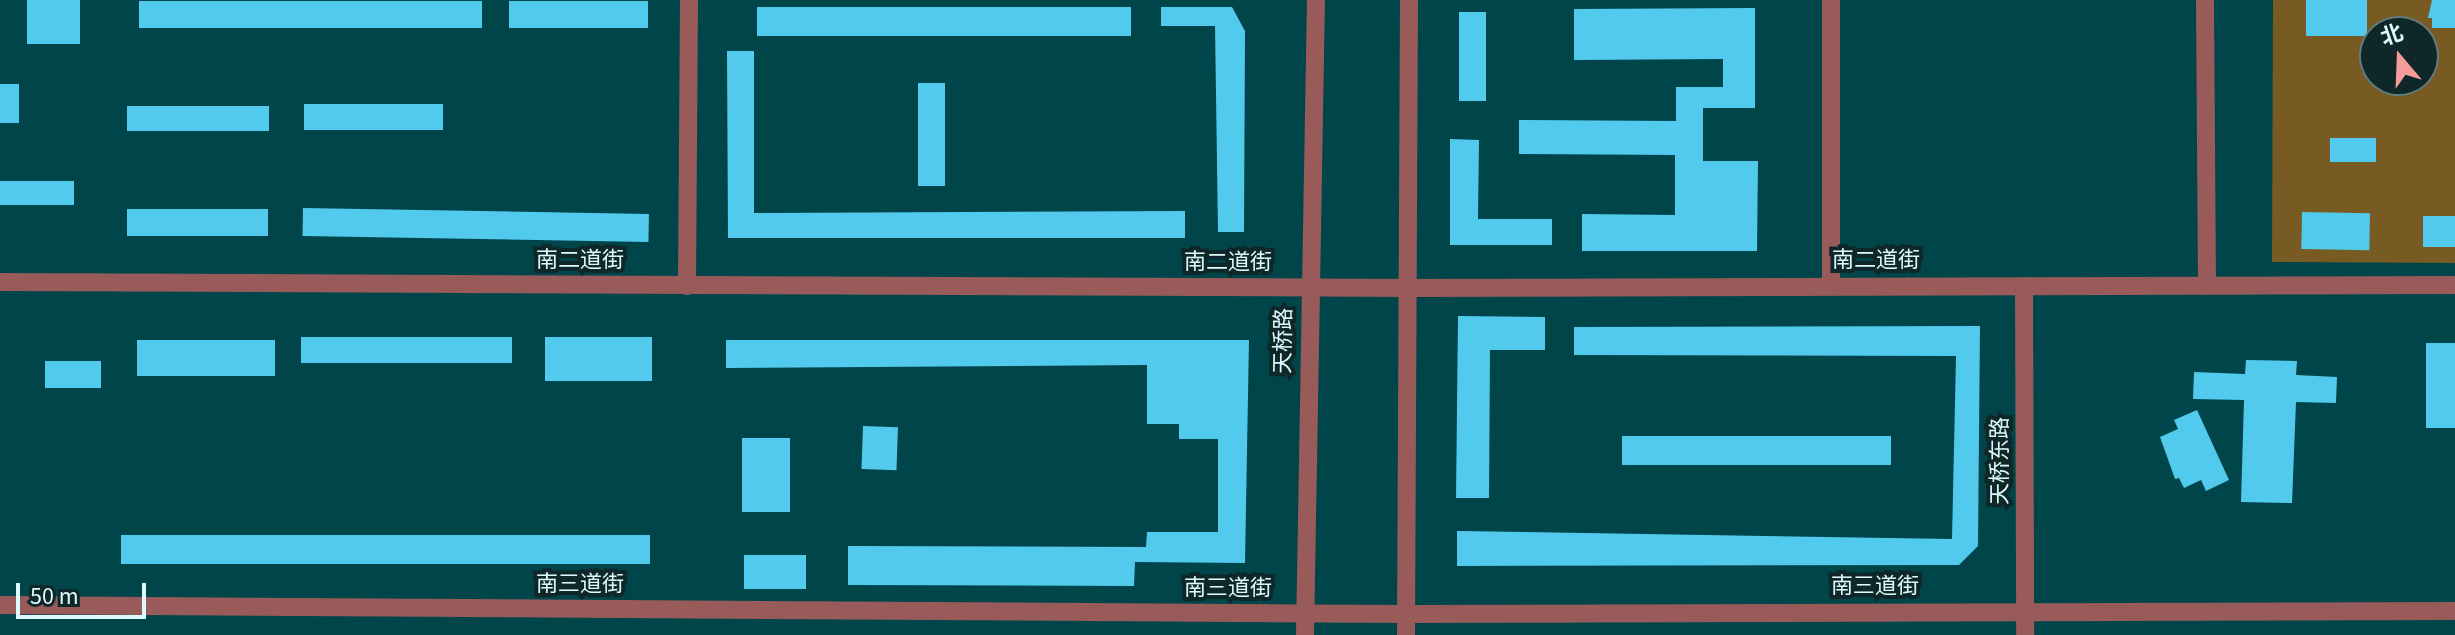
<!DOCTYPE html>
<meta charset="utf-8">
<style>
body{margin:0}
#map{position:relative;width:2455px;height:635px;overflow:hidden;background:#004549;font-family:"Source Sans 3","Noto Sans SC",sans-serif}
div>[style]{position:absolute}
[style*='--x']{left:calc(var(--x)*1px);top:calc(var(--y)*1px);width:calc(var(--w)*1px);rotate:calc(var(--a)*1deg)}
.green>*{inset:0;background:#775b22}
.building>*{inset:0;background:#52caee;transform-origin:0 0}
.minor>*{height:18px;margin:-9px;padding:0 9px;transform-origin:9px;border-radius:9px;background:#985b5a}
span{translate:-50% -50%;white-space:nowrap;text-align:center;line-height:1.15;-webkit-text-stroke:8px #0f2729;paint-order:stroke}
.street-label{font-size:22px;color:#dcf9fb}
.north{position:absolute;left:2359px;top:16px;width:80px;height:80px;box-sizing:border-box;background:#0f2729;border:2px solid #617b7d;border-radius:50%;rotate:341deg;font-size:22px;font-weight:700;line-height:32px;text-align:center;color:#dcf9fb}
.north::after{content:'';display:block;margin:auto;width:28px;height:36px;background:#f59b99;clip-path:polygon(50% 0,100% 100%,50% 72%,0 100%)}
.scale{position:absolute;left:16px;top:583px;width:130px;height:36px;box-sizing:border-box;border:4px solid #dcf9fb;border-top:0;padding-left:10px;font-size:24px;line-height:28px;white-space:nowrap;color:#dcf9fb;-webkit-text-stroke:6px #0f2729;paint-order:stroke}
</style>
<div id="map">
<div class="green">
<i style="clip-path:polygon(evenodd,2273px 0,2455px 0,2455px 263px,2272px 262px,2273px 0,2375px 32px,2423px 32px,2423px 80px,2375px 80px,2375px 32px)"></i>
</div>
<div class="building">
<i style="left:27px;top:0;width:53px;height:44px"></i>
<i style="left:2306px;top:0;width:61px;height:36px"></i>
<i style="clip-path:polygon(2432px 0,2455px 0,2455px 28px,2432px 28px,2432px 18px,2428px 18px)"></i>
<i style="left:139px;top:1px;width:343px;height:27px"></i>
<i style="left:509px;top:1px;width:139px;height:27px"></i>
<i style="left:757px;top:7px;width:374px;height:29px"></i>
<i style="clip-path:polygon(1161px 7px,1232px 7px,1245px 31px,1244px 232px,1218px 232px,1215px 26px,1161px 26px)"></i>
<i style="clip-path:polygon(1755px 8px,1755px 108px,1703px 108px,1703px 161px,1758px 161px,1757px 251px,1582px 251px,1582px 214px,1675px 215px,1675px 155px,1519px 154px,1519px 120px,1676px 121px,1676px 87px,1723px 87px,1723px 59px,1574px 60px,1574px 9px)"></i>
<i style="left:1459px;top:12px;width:27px;height:89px"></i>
<i style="clip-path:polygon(727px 51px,754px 51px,754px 213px,1185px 211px,1185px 238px,728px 238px)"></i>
<i style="left:918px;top:83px;width:27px;height:103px"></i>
<i style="left:0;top:84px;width:19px;height:39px"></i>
<i style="left:304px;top:104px;width:139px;height:26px"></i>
<i style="left:127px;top:106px;width:142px;height:25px"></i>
<i style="left:2330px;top:138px;width:46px;height:24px"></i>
<i style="clip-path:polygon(1450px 139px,1479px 140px,1478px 219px,1552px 219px,1552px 245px,1450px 245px)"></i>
<i style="left:0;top:181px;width:74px;height:24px"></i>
<i style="left:303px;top:208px;width:346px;height:28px;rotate:1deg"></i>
<i style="left:127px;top:209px;width:141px;height:27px"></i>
<i style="left:2302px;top:212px;width:68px;height:37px;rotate:1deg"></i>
<i style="left:2423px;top:216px;width:32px;height:31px"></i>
<i style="clip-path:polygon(1458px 316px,1545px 317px,1545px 350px,1490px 350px,1489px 498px,1456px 498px)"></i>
<i style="clip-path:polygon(1980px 326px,1978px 546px,1959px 565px,1457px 566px,1457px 531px,1952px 539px,1956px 356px,1574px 355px,1574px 327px)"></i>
<i style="left:301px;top:337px;width:211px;height:26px"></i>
<i style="left:545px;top:337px;width:107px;height:44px"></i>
<i style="left:137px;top:340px;width:138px;height:36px"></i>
<i style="clip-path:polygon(726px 340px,1249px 340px,1245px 563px,1135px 562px,1134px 586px,848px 585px,848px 546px,1146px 547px,1147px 532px,1218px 532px,1218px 439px,1179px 439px,1179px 424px,1147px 424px,1147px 365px,726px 368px)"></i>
<i style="left:2455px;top:343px;width:85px;height:29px;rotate:90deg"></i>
<i style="clip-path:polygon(2246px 360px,2297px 361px,2296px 375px,2337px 377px,2336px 403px,2296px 402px,2292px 503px,2241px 502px,2244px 400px,2193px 399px,2194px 372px,2245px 374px)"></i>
<i style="left:45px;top:361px;width:56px;height:27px"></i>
<i style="clip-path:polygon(2197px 410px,2229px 480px,2206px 491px,2201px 480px,2184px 488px,2179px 478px,2175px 479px,2160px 437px,2178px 429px,2174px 420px)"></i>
<i style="left:863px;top:426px;width:35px;height:43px;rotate:2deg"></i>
<i style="left:1622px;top:436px;width:269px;height:29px"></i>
<i style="left:742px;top:438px;width:48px;height:74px"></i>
<i style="left:121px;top:535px;width:529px;height:29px"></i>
<i style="left:744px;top:555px;width:62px;height:34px"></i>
</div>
<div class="minor">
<i style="--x:1831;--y:0;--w:285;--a:90"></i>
<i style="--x:2205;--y:0;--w:286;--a:89.6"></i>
<i style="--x:0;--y:282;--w:1407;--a:0.24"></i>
<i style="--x:1407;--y:288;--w:1048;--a:-0.16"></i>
<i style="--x:687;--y:286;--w:286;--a:-89.6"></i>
<i style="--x:2024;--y:286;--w:349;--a:89.8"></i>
<i style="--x:0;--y:605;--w:1406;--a:0.37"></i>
<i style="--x:1406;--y:614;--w:1049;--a:-0.16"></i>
<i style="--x:1305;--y:635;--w:635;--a:-89.01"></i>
<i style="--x:1406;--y:635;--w:635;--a:-89.73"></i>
</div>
<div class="street-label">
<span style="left:580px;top:261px">南二道街</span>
<span style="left:1876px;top:261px">南二道街</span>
<span style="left:1228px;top:263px">南二道街</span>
<span style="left:1284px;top:341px;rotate:-89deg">天桥路</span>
<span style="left:2001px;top:461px;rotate:-90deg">天桥东路</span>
<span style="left:580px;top:585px">南三道街</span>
<span style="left:1875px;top:587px">南三道街</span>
<span style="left:1228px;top:589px">南三道街</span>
</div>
<div class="north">北</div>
<div class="scale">50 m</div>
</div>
